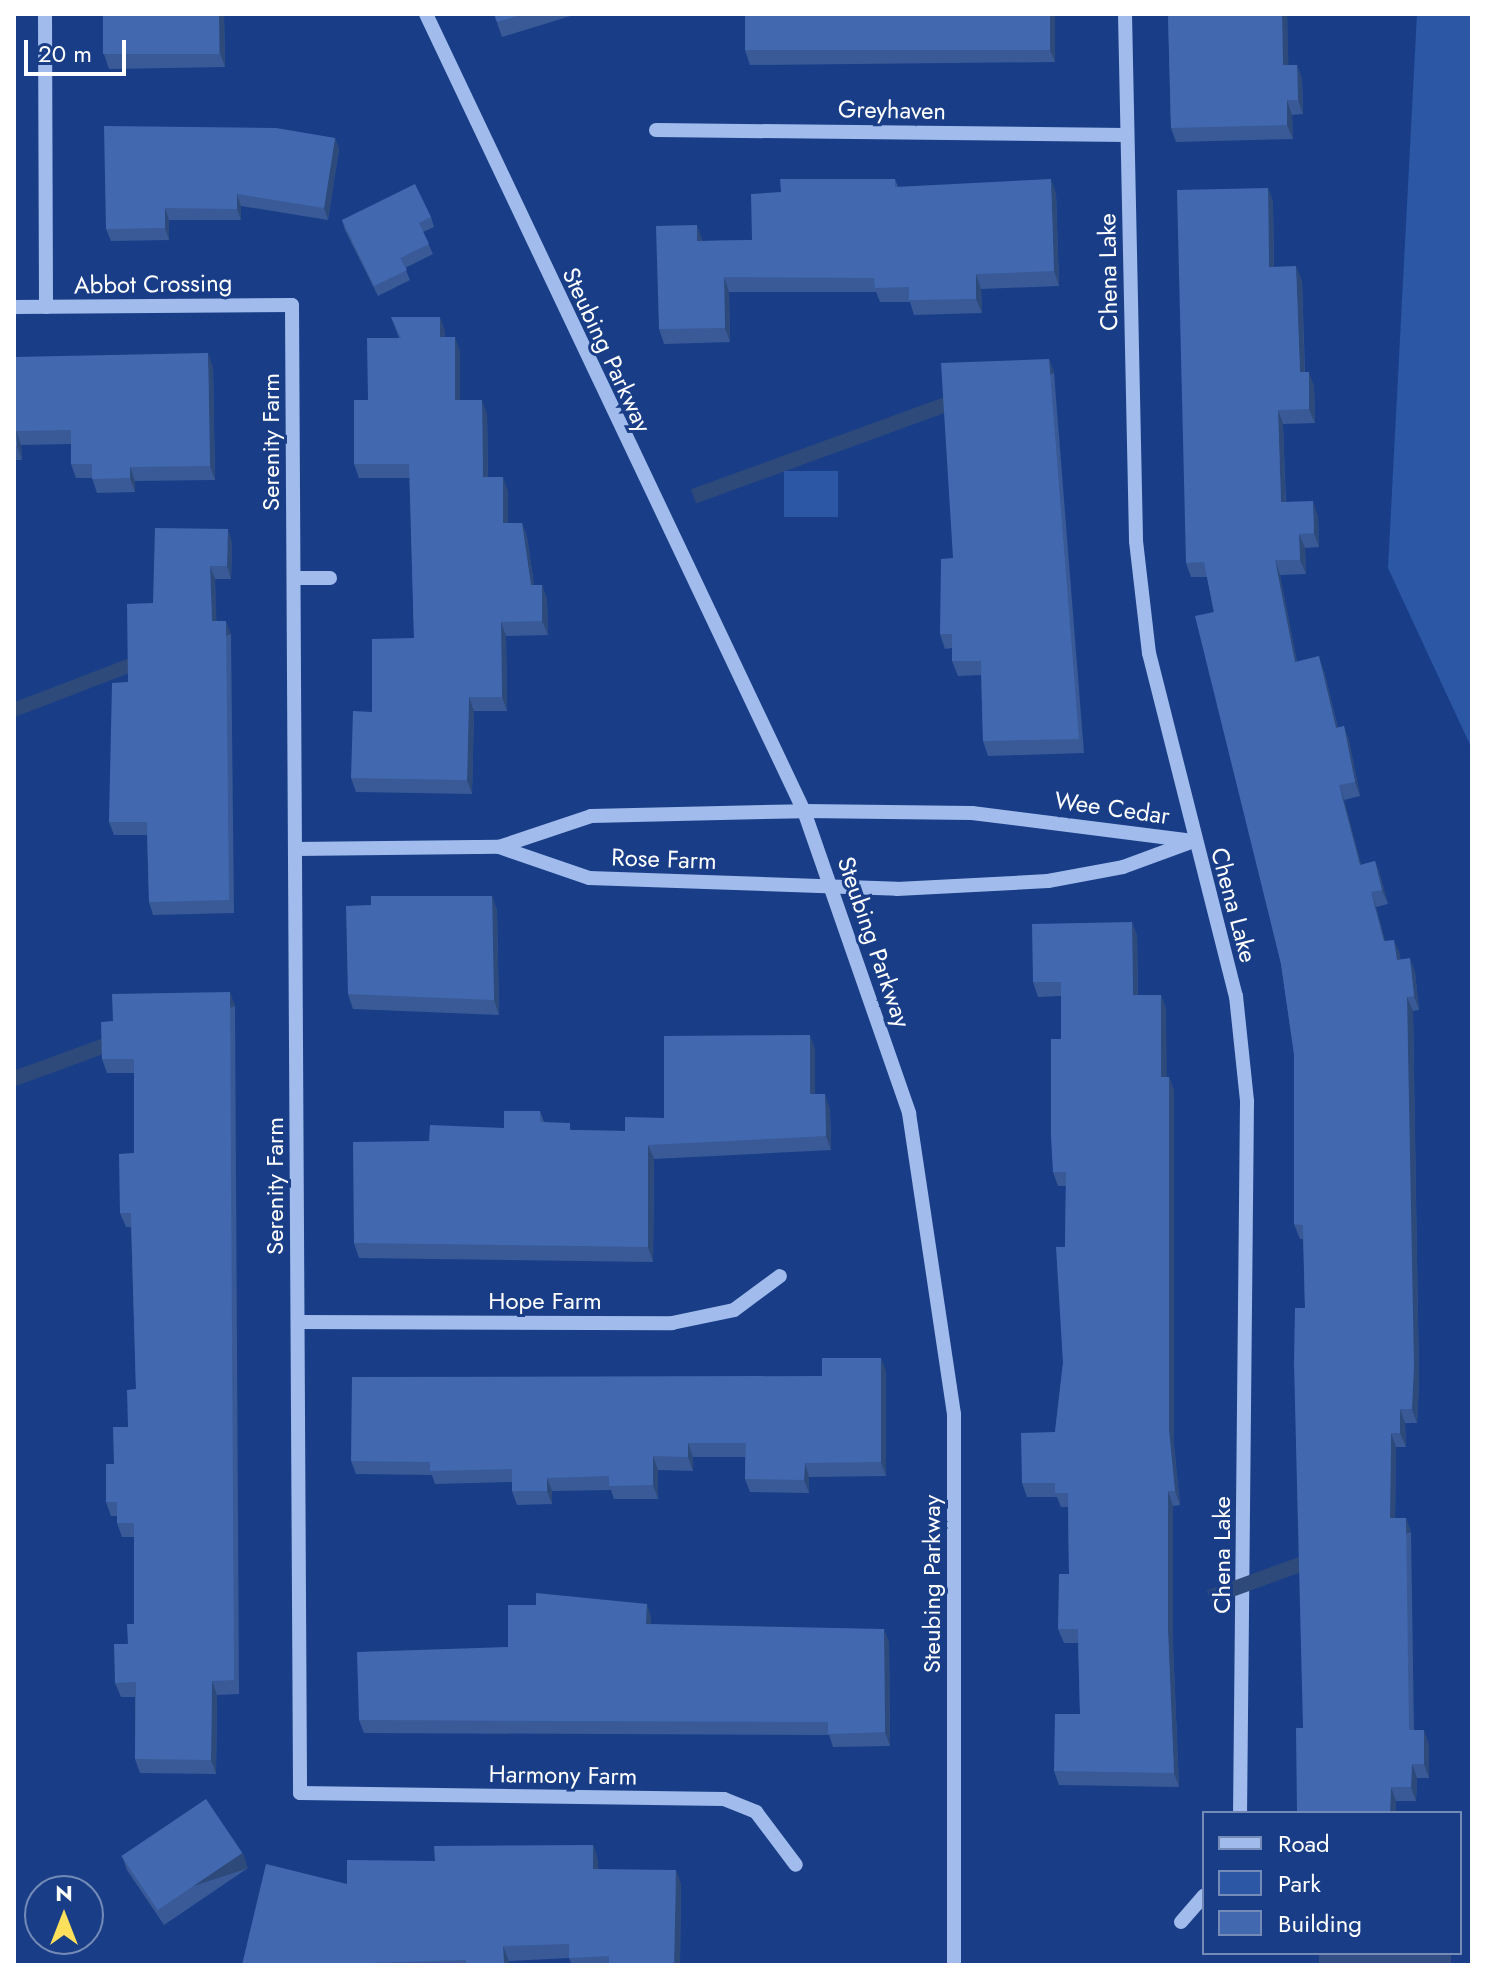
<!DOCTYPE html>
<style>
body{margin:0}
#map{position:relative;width:1486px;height:1979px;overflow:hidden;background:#193e87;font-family:Jost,sans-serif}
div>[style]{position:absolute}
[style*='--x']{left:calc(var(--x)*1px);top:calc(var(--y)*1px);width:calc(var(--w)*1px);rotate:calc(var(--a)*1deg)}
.green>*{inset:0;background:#2c57a5;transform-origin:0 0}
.water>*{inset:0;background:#324e84;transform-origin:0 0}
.minor>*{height:14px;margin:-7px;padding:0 7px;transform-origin:7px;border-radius:7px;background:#a1bcec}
.wall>*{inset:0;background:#395a97}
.shaded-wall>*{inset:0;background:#2e4a7b;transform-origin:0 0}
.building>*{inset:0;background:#4269b0;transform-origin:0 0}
span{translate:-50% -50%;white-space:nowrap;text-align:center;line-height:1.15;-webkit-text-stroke:6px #193e87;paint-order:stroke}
.street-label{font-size:24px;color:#fff}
.frame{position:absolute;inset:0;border:16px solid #fff;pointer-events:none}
.legend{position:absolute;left:1202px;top:1811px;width:260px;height:144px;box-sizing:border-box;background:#193e87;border:2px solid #758bb7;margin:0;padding:10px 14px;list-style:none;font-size:24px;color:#fff}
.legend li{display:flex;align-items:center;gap:16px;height:40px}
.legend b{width:40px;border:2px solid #758bb7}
.north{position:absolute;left:24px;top:1875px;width:80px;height:80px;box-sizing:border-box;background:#193e87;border:2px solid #758bb7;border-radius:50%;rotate:0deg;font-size:22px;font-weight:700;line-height:32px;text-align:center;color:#fff}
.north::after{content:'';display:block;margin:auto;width:28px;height:36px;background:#ffe05c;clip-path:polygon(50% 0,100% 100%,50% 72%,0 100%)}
.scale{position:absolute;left:24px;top:40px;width:102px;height:36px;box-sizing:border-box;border:4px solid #fff;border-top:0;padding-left:10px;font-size:24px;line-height:28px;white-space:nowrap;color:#fff;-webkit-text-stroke:6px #193e87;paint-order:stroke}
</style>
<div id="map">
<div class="green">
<i style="clip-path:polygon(1417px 14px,1472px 14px,1472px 749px,1388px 568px)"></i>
<i style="left:784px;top:471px;width:54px;height:46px"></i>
</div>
<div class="water">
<i style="left:1319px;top:1953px;width:132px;height:12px"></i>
</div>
<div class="minor">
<i style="--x:45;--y:14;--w:293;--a:89.8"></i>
<i style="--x:426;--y:14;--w:882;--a:64.63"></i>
<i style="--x:804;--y:811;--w:320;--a:70.8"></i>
<i style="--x:909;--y:1113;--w:304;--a:81.5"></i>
<i style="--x:954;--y:1414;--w:551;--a:90"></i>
<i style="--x:1125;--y:14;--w:527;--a:88.8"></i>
<i style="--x:1136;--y:541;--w:113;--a:83.4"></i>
<i style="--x:1149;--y:653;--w:354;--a:75.8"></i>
<i style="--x:1236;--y:996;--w:106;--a:84"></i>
<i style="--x:1247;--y:1101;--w:712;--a:90.56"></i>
<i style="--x:656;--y:130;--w:471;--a:0.6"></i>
<i style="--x:14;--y:307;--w:278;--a:-0.4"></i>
<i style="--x:292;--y:305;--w:1488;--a:89.69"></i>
<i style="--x:300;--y:1793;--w:424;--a:0.8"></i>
<i style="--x:724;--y:1799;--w:35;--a:22"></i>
<i style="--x:756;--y:1812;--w:66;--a:53"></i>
<i style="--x:294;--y:578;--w:36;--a:0"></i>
<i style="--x:499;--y:847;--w:95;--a:19"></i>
<i style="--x:589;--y:878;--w:308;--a:2"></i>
<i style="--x:897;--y:889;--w:151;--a:-3"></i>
<i style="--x:1048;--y:881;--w:76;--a:-10.6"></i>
<i style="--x:1123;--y:867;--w:72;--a:-20.2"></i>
<i style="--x:295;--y:849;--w:204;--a:-0.6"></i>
<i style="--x:499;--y:847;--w:97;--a:-18.6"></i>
<i style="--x:591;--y:816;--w:213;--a:-1.3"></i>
<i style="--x:804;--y:811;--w:168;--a:0.7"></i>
<i style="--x:972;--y:813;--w:223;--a:7.2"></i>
<i style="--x:298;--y:1322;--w:374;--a:0.2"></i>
<i style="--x:672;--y:1323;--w:63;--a:-11.8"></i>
<i style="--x:734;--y:1310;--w:57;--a:-36.5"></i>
<i style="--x:1181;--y:1922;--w:35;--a:-49"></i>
</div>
<div class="wall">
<i style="clip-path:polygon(103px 14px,224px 14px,225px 67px,109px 69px,104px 54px)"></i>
<i style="clip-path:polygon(494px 14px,577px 14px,502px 37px)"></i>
<i style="clip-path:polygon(667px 14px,1055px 14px,1055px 62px,750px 65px,745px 50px,745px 16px)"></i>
<i style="clip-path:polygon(1168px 14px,1287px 14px,1288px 65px,1297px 65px,1302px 79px,1303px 114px,1292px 115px,1293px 139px,1176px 142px,1171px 128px)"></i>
<i style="clip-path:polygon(335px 138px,339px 149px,328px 220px,241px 206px,241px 220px,169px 220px,169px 240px,111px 241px,106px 229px)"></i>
<i style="clip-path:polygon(895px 179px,898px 187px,1056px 193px,1059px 286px,981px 289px,982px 313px,914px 315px,910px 302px,880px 302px,876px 292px,729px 292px,730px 342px,664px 344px,659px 329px,702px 239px,702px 241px,752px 240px,781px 192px)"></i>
<i style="clip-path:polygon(1268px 188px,1273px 202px,1274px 267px,1302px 281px,1305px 372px,1314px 386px,1315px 423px,1283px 424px,1286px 502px,1318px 516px,1319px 547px,1305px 548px,1306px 574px,1280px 575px,1297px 662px,1324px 671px,1338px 728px,1344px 726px,1349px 741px,1360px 796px,1344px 800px,1361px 865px,1375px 861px,1380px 875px,1388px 904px,1376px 907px,1385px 941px,1400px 954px,1400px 959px,1415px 972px,1419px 1010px,1413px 1011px,1419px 1381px,1417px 1423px,1405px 1423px,1406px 1447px,1396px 1447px,1395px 1518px,1406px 1518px,1411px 1532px,1414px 1730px,1429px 1744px,1429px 1778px,1417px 1778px,1416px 1801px,1396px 1801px,1396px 1813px,1297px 1813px,1303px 1728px,1305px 1308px,1303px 1239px,1300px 1239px,1294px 1224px,1294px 1054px,1281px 964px,1207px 577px,1191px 577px,1186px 563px)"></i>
<i style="clip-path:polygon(431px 217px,434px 227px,423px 232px,433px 254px,405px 268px,410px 280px,378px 296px,345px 230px,342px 220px)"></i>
<i style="clip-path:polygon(391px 317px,445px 331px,445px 337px,460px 351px,460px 400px,487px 414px,488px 477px,508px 491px,508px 523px,522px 523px,527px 537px,534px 585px,542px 585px,547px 599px,548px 635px,506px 636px,507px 711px,474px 711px,472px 794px,356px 792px,351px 778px,372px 712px,414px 638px,410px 478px,359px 478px,354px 464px,368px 400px,399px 338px)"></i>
<i style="clip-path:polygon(14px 357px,213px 367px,215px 480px,135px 481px,135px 492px,97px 493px,92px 478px,76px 478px,71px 464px,71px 444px,21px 445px,22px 460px,14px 460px)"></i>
<i style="clip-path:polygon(1049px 359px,1054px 373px,1084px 753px,988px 756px,983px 741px,981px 675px,958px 676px,952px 661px,952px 648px,945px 649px,940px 634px,953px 558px)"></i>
<i style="clip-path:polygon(232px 542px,231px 579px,215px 579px,216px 621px,231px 634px,234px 913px,153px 915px,149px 902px,147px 835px,114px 835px,109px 822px,128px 682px,153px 603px)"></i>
<i style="clip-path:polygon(492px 896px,497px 911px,499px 1015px,353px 1009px,348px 994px,371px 905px)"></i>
<i style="clip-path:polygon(1132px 922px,1137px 936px,1138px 995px,1161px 995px,1166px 1009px,1166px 1077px,1169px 1077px,1174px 1091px,1174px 1445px,1180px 1505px,1173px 1506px,1173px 1645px,1179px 1787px,1059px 1785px,1054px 1771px,1080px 1714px,1078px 1643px,1064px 1643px,1058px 1629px,1069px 1574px,1068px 1507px,1061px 1507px,1057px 1497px,1027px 1497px,1022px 1483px,1055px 1432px,1063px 1363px,1066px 1186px,1058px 1186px,1053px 1172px,1061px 1039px,1061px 996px,1038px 997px,1033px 982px)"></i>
<i style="clip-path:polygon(235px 1006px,239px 1694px,217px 1695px,216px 1774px,140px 1773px,135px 1759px,135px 1697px,121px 1697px,115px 1683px,134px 1624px,134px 1537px,122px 1537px,117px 1523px,117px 1516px,111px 1516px,106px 1502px,114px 1464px,128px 1427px,136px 1389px,131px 1227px,126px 1227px,120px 1213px,134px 1153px,134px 1073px,107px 1073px,102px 1059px,113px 1021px)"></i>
<i style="clip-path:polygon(815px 1049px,815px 1094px,830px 1109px,831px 1150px,654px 1159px,653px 1262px,359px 1258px,354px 1243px,429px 1141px,504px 1128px,540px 1111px,544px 1122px,572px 1130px,625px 1131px,664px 1118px)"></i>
<i style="clip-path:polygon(886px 1371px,886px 1476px,809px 1477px,809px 1493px,750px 1492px,745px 1479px,745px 1457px,693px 1457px,693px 1471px,658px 1470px,658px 1499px,614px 1499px,611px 1490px,552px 1491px,552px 1504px,517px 1505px,512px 1491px,512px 1482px,435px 1484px,432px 1475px,356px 1474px,351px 1461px,822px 1376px)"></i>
<i style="clip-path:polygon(651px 1617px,651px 1624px,889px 1642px,890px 1746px,833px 1747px,829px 1735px,364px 1733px,359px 1720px,508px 1647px)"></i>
<i style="clip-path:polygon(593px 1845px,598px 1860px,598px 1869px,681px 1884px,680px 1965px,572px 1965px,569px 1958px,509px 1961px,509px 1965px,242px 1965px,347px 1884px,435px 1861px)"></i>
<i style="clip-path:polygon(122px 1856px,248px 1868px,164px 1925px,127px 1870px)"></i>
</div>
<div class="shaded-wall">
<i style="clip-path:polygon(219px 14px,224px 14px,225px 67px,220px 53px)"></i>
<i style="clip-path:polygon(1050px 14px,1055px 14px,1055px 62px,1049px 48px)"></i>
<i style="clip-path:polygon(1282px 14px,1287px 14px,1289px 80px,1283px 65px)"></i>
<i style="clip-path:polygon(1297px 65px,1302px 79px,1303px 114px,1298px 100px)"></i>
<i style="clip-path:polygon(1287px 100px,1292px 115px,1293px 139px,1287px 125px)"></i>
<i style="clip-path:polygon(335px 138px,339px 149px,328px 220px,324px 208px)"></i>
<i style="clip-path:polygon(1051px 179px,1056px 193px,1059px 286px,1054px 271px)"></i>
<i style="clip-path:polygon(1268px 188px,1273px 202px,1274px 282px,1269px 267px)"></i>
<i style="clip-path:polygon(237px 194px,241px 206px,241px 220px,237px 209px)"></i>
<i style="clip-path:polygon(165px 208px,169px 220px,169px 240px,165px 228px)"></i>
<i style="clip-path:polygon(697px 225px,702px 239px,703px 255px,697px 241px)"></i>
<i style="clip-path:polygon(1296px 266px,1302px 281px,1305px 386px,1300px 372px)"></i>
<i style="clip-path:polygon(976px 274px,981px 289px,982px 313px,976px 299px)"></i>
<i style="clip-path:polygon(724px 277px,729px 292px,730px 342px,725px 328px)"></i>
<i style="clip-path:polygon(440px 317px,445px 331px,445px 351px,440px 337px)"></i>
<i style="clip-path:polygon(455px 337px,460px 351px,460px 414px,455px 400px)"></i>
<i style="clip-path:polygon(208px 353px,213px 367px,215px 480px,210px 466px)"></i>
<i style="left:1049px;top:359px;width:15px;height:381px;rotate:70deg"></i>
<i style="clip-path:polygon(1309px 372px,1314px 386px,1315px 423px,1309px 409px)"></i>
<i style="clip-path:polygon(482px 400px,487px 414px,488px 491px,483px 477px)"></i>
<i style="clip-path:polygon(1278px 410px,1283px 424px,1286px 516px,1281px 502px)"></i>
<i style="clip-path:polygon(16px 431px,21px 445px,22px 460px,17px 446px)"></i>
<i style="clip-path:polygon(130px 467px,135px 481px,135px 492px,130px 478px)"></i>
<i style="clip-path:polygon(503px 477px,508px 491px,508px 537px,503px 523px)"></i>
<i style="clip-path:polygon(1313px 501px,1318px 516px,1319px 547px,1314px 533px)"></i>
<i style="clip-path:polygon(522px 523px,527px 537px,536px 599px,531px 585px)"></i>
<i style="clip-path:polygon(228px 529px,232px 542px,231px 579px,227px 566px)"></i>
<i style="clip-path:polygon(1299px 534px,1305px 548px,1306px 574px,1300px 560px)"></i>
<i style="clip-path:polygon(1275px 560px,1280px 575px,1300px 677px,1295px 662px)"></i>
<i style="clip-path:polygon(210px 566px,215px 579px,217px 634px,212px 621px)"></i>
<i style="clip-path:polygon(542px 585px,547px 599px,548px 635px,542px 621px)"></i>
<i style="left:226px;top:621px;width:14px;height:279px;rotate:69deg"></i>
<i style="clip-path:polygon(501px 622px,506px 636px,507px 711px,502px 697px)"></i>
<i style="clip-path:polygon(1319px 656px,1324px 671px,1341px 742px,1336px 728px)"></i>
<i style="clip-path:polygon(469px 697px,474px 711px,472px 794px,467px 780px)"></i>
<i style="clip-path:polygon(1344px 726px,1349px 741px,1360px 796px,1355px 782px)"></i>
<i style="clip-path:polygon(1339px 785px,1344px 800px,1365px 879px,1360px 865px)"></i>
<i style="clip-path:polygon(1375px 861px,1380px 875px,1388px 904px,1382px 890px)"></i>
<i style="clip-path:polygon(1371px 892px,1376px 907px,1389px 956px,1384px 941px)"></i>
<i style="clip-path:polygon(492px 896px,497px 911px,499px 1015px,494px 1000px)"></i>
<i style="clip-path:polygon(1132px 922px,1137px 936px,1138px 1009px,1133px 995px)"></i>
<i style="clip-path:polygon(1394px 940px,1400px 954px,1402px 974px,1397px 960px)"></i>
<i style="clip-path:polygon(1410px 958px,1415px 972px,1419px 1010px,1414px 996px)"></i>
<i style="left:230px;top:992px;width:15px;height:688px;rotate:70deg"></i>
<i style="clip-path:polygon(1161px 995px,1166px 1009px,1167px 1091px,1161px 1077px)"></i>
<i style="clip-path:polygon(1407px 997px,1413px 1011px,1419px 1381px,1417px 1423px,1412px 1409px)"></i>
<i style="clip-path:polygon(810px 1035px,815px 1049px,815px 1109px,810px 1094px)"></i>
<i style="clip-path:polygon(1169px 1077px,1174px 1091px,1174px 1445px,1180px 1505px,1175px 1491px,1169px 1431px)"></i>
<i style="clip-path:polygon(825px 1094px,830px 1109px,831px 1150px,826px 1136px)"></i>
<i style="clip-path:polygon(648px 1145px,654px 1159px,653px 1262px,648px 1247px)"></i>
<i style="clip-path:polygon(881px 1358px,886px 1371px,886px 1476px,881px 1462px)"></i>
<i style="clip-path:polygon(1400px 1409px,1405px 1423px,1406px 1447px,1400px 1433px)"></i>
<i style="clip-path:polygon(1391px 1433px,1396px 1447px,1395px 1532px,1390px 1518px)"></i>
<i style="clip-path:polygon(688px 1443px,693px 1457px,693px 1471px,688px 1457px)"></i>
<i style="clip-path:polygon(653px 1456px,658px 1470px,658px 1499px,653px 1485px)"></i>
<i style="clip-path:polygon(805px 1463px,809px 1477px,809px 1493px,804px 1480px)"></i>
<i style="clip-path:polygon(547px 1478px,552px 1491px,552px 1504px,547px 1491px)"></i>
<i style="clip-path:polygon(1168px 1491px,1173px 1506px,1173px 1645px,1179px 1787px,1174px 1773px,1168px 1631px)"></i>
<i style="left:1406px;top:1518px;width:15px;height:212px;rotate:70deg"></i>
<i style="clip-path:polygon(647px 1604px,651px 1617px,651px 1638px,646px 1624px)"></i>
<i style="clip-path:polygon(884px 1629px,889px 1642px,890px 1746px,885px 1732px)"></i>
<i style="clip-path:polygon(212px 1681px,217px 1695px,216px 1774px,211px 1760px)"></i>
<i style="clip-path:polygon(1424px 1730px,1429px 1744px,1429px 1778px,1424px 1764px)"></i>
<i style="clip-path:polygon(1412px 1764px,1417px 1778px,1416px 1801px,1411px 1787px)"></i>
<i style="clip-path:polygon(1391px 1787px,1396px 1801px,1396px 1813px,1390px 1813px)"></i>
<i style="clip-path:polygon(593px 1845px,598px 1860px,599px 1883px,593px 1869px)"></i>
<i style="left:243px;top:1853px;width:16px;height:102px;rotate:72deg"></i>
<i style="clip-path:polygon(676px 1870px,681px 1884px,680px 1965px,674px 1965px)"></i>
<i style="clip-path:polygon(503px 1946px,509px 1961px,509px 1965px,504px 1965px)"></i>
</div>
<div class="building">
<i style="left:103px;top:14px;width:116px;height:40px"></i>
<i style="clip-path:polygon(494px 14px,524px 14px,497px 22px)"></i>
<i style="left:745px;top:14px;width:305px;height:36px"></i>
<i style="clip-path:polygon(1168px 14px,1282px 14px,1283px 65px,1297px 65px,1298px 100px,1287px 100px,1287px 125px,1171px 128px)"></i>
<i style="clip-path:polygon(104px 126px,276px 128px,335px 138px,324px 208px,237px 194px,237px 209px,165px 208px,165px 228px,106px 229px)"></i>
<i style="clip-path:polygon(780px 179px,895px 179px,895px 187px,1051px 179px,1054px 271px,976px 274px,976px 299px,909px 300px,909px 287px,875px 288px,874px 278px,724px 277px,725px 328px,659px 329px,656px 226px,697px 225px,697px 241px,752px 240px,751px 194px,781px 192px)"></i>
<i style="clip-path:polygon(415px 184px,431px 217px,419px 223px,429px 244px,400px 258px,407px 270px,374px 286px,342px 220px)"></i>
<i style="clip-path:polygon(1268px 188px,1269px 267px,1296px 266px,1300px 372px,1309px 372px,1309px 409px,1278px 410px,1281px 502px,1313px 501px,1314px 533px,1299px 534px,1300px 560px,1275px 560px,1295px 662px,1319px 656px,1336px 728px,1344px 726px,1355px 782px,1339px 785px,1360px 865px,1375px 861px,1382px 890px,1371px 892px,1384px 941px,1394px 940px,1397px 960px,1410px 958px,1414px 996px,1407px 997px,1414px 1367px,1412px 1409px,1400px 1409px,1400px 1433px,1391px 1433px,1390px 1518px,1406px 1518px,1409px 1730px,1424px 1730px,1424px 1764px,1412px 1764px,1411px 1787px,1391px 1787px,1390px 1813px,1297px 1813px,1296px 1728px,1303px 1728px,1294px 1363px,1295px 1308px,1305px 1308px,1303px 1225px,1294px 1224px,1294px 1054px,1281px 964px,1195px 616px,1214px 612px,1204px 562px,1186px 563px,1177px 190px)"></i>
<i style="clip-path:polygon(391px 317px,440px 317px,440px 337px,455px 337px,455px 400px,482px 400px,483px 477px,503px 477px,503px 523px,522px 523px,531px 585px,542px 585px,542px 621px,501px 622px,502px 697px,469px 697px,467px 780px,351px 778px,353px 711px,372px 712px,372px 639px,414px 638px,409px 464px,354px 464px,354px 400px,368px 400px,367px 338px,401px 338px)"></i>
<i style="clip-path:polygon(208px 353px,210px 466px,130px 467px,130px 478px,92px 479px,92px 464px,71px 464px,71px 430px,16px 431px,17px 446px,14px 446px,14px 357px)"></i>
<i style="clip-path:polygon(1049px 359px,1079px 739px,983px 741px,981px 661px,952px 661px,952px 634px,940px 634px,941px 559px,953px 558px,941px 363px)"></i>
<i style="clip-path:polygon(155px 528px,228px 529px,227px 566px,210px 566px,212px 621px,226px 621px,229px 900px,149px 902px,147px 822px,109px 822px,112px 683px,128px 682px,127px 604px,153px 603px)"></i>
<i style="clip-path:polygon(371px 896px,492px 896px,494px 1000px,348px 994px,346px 906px,371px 905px)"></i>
<i style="clip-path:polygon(1132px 922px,1133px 995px,1161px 995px,1161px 1077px,1169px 1077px,1169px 1431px,1175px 1491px,1168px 1491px,1168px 1631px,1174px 1773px,1054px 1771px,1055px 1714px,1080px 1714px,1078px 1629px,1058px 1629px,1059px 1574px,1069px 1574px,1068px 1493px,1055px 1493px,1055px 1483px,1022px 1483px,1021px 1433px,1055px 1432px,1063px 1363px,1056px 1247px,1065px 1247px,1066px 1172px,1053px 1172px,1051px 1137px,1051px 1039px,1061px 1039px,1061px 982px,1033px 982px,1032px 924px)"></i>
<i style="clip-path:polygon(230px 992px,234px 1680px,212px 1681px,211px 1760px,135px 1759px,136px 1682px,115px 1683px,114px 1644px,128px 1644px,127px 1624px,134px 1624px,134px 1523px,117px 1523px,117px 1502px,106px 1502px,106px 1464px,114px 1464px,113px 1427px,128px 1427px,127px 1390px,136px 1389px,131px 1213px,120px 1213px,119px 1154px,134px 1153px,134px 1059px,102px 1059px,101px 1022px,113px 1021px,112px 994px)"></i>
<i style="clip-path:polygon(810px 1035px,810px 1094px,825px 1094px,826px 1136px,648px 1145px,648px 1247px,354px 1243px,353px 1142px,429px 1141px,430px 1125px,504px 1128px,504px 1111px,540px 1111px,540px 1122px,570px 1123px,570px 1130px,625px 1131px,625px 1117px,664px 1118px,664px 1036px)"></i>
<i style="clip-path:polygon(822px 1358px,881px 1358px,881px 1462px,805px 1463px,804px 1480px,745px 1479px,746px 1443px,688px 1443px,688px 1457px,653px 1456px,653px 1485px,609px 1486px,609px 1476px,547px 1478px,547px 1491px,512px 1491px,512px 1469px,430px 1471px,430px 1462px,351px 1461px,352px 1377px,822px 1376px)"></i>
<i style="clip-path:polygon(536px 1593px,647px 1604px,646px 1624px,884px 1629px,885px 1732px,828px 1734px,828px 1722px,359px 1720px,357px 1652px,508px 1647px,508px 1605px,536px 1605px)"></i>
<i style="left:206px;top:1799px;width:65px;height:102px;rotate:56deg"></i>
<i style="clip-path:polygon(593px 1845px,593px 1869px,676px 1870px,674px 1965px,609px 1965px,609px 1956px,569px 1958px,569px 1944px,503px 1946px,504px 1965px,466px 1965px,466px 1960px,306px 1965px,242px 1965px,266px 1864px,347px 1884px,347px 1860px,435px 1861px,434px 1846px)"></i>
</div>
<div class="street-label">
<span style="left:892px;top:110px;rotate:1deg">Greyhaven</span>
<span style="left:1108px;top:272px;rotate:-91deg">Chena Lake</span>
<span style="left:153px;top:284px;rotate:-1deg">Abbot Crossing</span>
<span style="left:607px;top:350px;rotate:65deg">Steubing Parkway</span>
<span style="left:271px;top:442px;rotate:-90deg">Serenity Farm</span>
<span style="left:1112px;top:808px;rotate:8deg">Wee Cedar</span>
<span style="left:664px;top:859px;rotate:2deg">Rose Farm</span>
<span style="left:1234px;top:905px;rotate:75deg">Chena Lake</span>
<span style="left:874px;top:942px;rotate:71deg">Steubing Parkway</span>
<span style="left:275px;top:1186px;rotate:-90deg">Serenity Farm</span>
<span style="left:545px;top:1301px">Hope Farm</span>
<span style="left:1222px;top:1555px;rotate:-90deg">Chena Lake</span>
<span style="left:932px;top:1584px;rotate:-90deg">Steubing Parkway</span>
<span style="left:563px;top:1775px;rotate:1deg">Harmony Farm</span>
</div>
<div class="frame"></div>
<ul class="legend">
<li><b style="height:10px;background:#a1bcec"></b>Road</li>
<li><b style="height:22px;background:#2c57a5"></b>Park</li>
<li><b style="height:22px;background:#4269b0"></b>Building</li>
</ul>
<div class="north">N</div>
<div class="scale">20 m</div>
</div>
